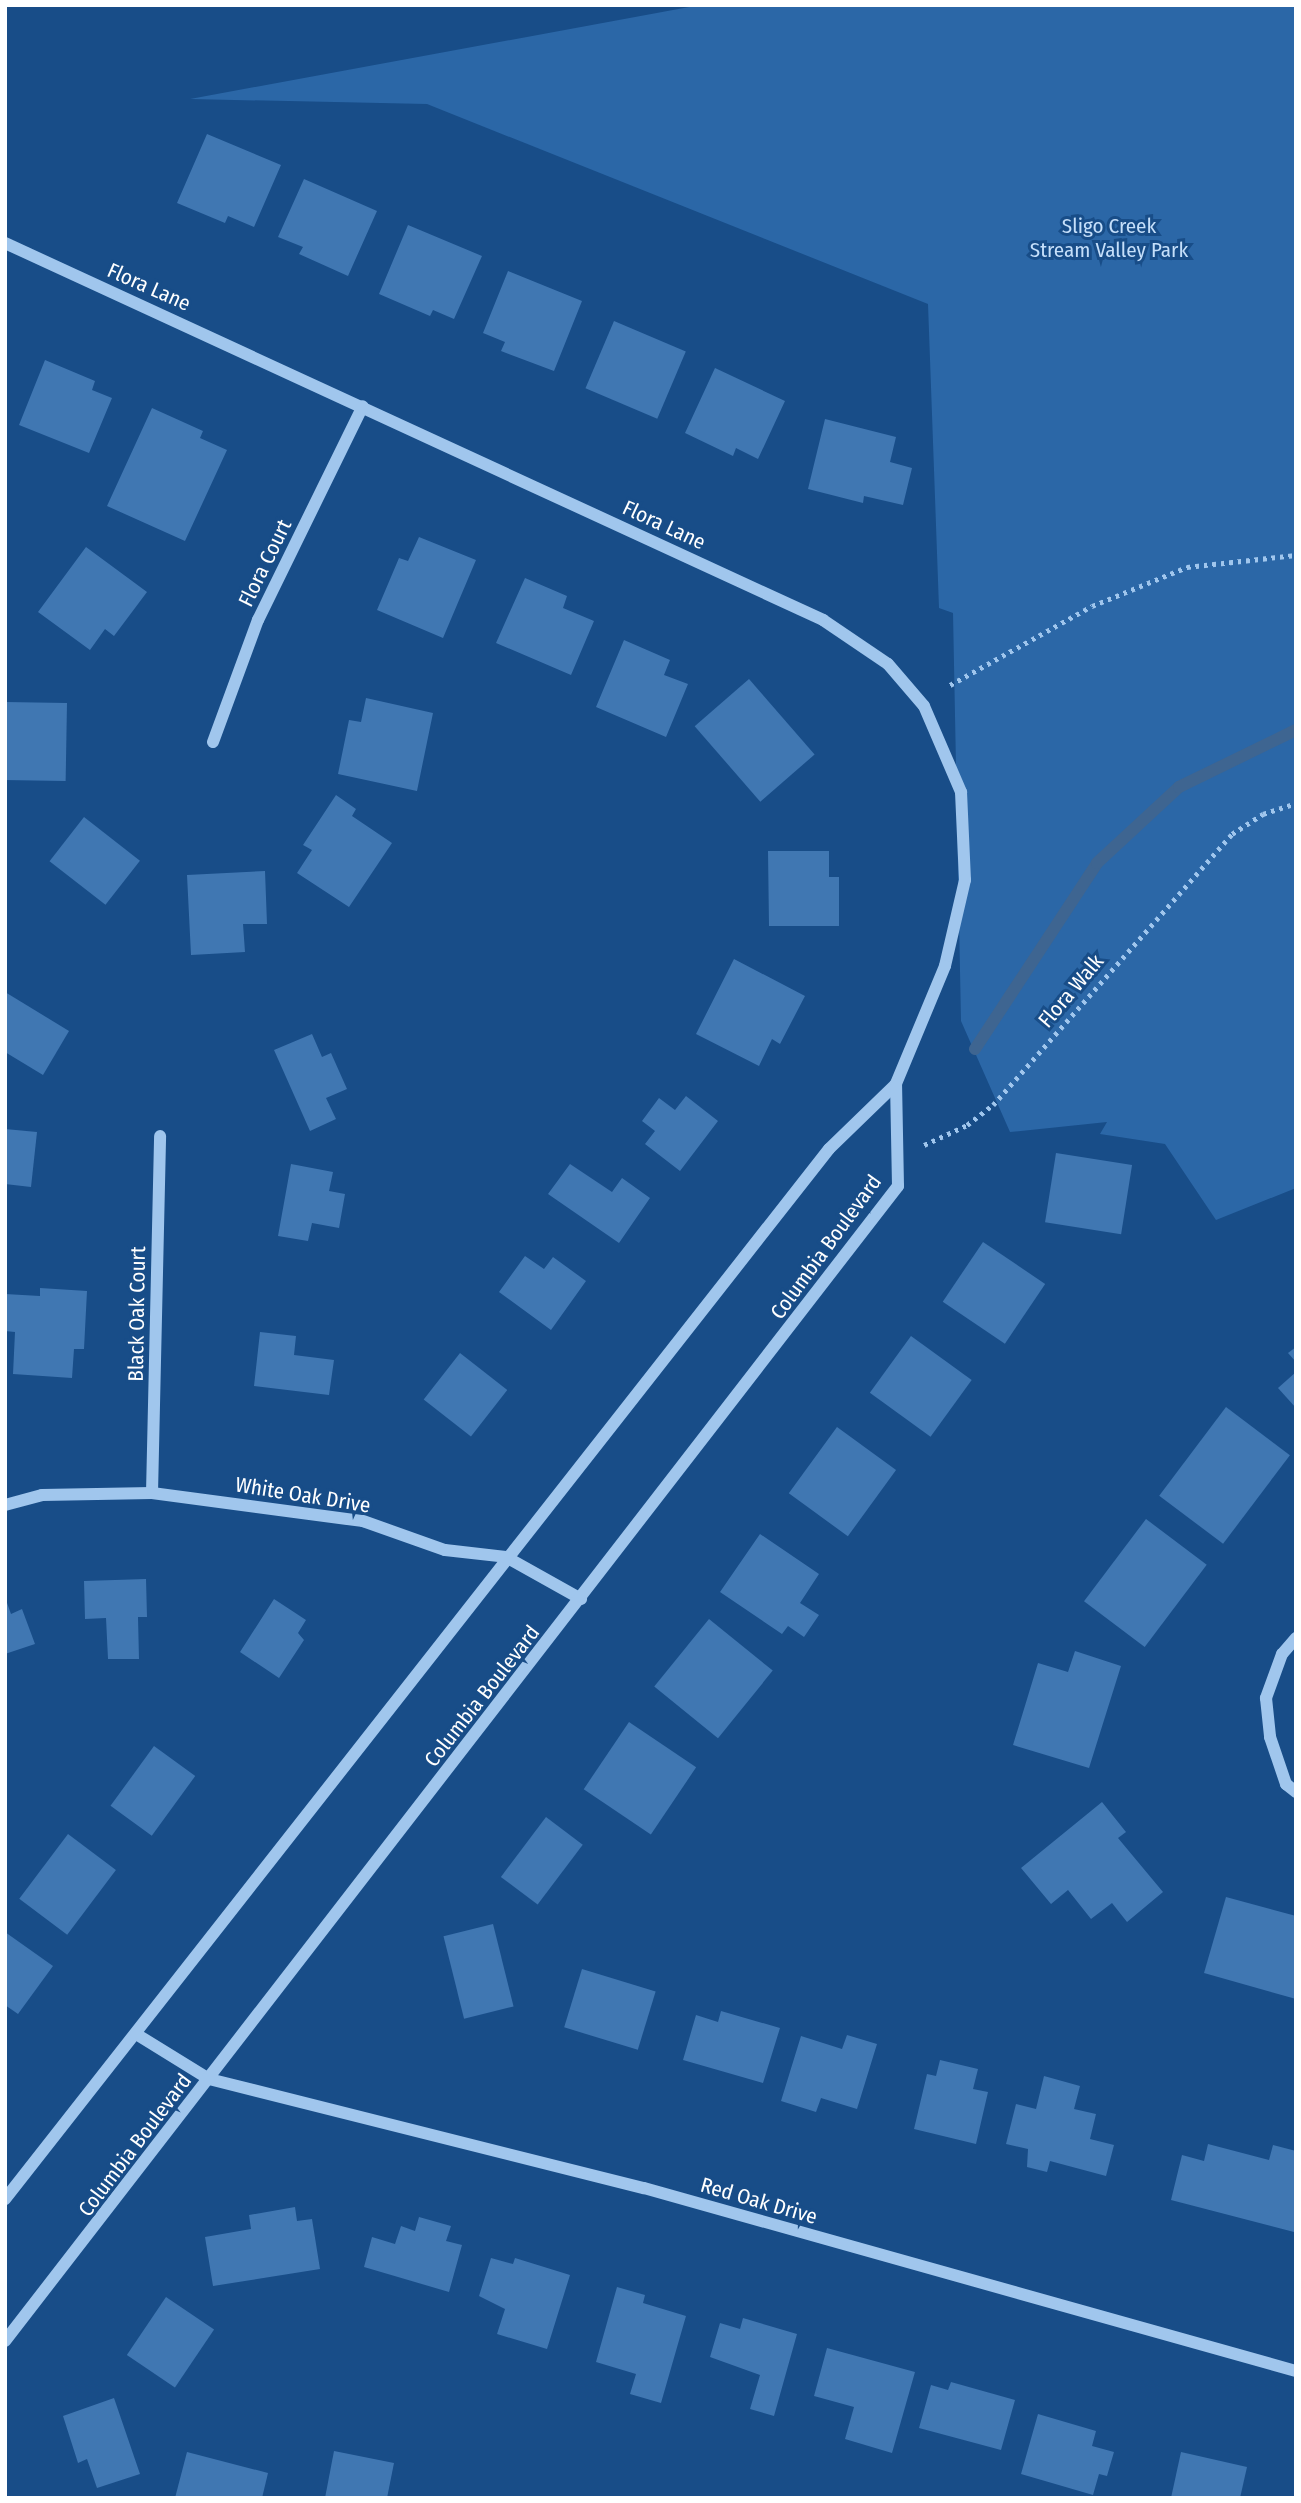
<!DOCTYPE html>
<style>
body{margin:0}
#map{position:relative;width:1301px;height:2503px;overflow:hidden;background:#184d88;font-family:"Fira Sans Condensed",sans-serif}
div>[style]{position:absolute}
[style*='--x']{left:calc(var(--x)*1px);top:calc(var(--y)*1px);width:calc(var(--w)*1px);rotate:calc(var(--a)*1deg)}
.green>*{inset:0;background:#2b67a7}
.stream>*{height:12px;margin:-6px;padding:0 6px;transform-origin:6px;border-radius:6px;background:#3e6591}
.building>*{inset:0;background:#4077b2;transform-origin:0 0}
.path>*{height:4.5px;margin-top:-2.25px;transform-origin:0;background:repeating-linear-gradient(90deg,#a0c6ed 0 3.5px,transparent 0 8.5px)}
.minor>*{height:12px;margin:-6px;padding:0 6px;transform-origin:6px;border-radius:6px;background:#a0c6ed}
span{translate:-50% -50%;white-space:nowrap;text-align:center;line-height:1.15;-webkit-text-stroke:6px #184d88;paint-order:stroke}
.park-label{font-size:21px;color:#c5dffa}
.street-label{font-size:21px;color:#fff}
.frame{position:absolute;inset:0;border:7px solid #fff;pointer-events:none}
</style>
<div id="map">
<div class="green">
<i style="clip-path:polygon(700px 5px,1296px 5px,1296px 1188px,1216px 1220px,1165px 1144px,1100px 1134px,1107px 1122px,1010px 1132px,961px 1021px,953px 613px,939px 608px,928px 304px,427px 104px,190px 99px)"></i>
</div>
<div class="stream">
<i style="--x:975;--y:1049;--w:222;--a:-56.7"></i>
<i style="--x:1097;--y:863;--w:112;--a:-42.8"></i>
<i style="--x:1179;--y:787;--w:130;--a:-26"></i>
</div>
<div class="building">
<i style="clip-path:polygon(207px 134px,281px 165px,254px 227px,228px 216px,225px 223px,177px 203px)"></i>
<i style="clip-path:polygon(304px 179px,377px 211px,348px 276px,299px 254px,303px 247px,278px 237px)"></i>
<i style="clip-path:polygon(408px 225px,482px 256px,454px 319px,433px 310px,430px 316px,379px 294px)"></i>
<i style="clip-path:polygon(508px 271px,582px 301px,554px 371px,501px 351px,505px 342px,483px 333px)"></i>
<i style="left:614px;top:321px;width:78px;height:73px;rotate:23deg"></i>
<i style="clip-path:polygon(45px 360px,95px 381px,92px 390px,112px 398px,89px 453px,19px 425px)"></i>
<i style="clip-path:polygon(715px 368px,785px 401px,758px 459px,736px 448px,733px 456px,685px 433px)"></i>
<i style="clip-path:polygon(152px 408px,203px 431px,200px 438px,227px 450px,185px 541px,107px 506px)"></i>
<i style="clip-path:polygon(825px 419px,896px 437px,890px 462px,912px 468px,903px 505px,864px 496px,863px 503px,808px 489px)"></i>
<i style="clip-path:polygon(419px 537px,476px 560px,443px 638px,377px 610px,399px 558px,408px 561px)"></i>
<i style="clip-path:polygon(86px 547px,147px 592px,114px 636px,105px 629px,90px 650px,38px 612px)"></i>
<i style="clip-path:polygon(525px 578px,567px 596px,563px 608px,594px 621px,571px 675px,496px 643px)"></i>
<i style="clip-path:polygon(624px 640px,670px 660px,664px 675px,688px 684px,666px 737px,596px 707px)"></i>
<i style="left:749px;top:679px;width:100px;height:72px;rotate:49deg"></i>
<i style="clip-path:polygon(366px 698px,433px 713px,417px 791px,338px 774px,349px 720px,361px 722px)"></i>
<i style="left:5px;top:702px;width:62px;height:78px;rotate:1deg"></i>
<i style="clip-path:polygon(336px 795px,356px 809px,352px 816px,392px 843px,349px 907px,297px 873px,312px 850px,303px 845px)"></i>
<i style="left:84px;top:817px;width:71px;height:56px;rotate:38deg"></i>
<i style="clip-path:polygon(768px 851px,829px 851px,829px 877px,839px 877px,839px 926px,769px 926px)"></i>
<i style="clip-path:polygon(265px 871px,267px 924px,243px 924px,245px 952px,191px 955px,187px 875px)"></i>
<i style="clip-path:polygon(734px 959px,805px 996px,780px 1044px,772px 1039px,759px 1066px,696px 1034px)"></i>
<i style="clip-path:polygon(5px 992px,69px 1031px,43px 1075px,5px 1052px)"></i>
<i style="clip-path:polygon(312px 1034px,322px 1057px,331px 1053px,347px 1089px,326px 1098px,336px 1119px,310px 1131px,274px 1050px)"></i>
<i style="clip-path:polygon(686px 1096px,718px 1121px,680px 1171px,645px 1144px,655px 1131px,642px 1121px,659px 1098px,675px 1110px)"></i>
<i style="clip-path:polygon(5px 1129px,37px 1132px,31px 1187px,5px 1184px)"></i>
<i style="left:1056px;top:1153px;width:77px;height:70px;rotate:9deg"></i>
<i style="clip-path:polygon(291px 1164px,333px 1172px,329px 1191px,345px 1194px,339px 1228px,312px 1223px,308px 1241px,278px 1236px)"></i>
<i style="clip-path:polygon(570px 1164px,612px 1192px,622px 1178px,650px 1198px,619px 1243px,548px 1194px)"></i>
<i style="left:983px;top:1242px;width:75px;height:72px;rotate:34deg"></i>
<i style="clip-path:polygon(525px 1256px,544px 1269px,553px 1257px,586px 1281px,551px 1330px,499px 1292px)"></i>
<i style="clip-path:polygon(40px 1288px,87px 1291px,84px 1349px,74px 1349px,72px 1378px,13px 1374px,15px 1332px,5px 1331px,5px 1294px,40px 1296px)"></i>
<i style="clip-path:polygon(260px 1332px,296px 1336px,294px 1355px,334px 1360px,329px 1395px,254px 1386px)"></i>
<i style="left:911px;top:1336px;width:75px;height:70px;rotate:36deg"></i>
<i style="clip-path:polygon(1296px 1347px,1296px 1362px,1288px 1353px)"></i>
<i style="left:460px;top:1353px;width:60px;height:59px;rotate:38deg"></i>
<i style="clip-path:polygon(1296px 1372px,1296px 1408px,1278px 1388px)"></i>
<i style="left:1226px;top:1407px;width:80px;height:111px;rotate:37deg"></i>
<i style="left:837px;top:1427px;width:73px;height:82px;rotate:36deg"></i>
<i style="left:1146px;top:1519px;width:76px;height:103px;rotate:37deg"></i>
<i style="clip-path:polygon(760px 1534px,819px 1574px,800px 1603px,819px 1615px,804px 1637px,788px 1626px,782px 1634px,720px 1592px)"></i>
<i style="clip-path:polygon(146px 1579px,147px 1617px,138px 1617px,139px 1659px,108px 1659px,106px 1618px,85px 1619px,84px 1581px)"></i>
<i style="clip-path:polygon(274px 1599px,306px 1620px,298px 1633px,304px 1640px,279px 1678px,240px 1652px)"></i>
<i style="clip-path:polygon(6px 1600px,11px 1614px,22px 1609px,35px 1644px,5px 1654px)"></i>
<i style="left:709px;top:1619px;width:82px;height:87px;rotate:39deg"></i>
<i style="clip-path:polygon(1075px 1651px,1121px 1666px,1089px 1768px,1013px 1745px,1038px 1663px,1068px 1672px)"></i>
<i style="left:629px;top:1722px;width:81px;height:81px;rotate:34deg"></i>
<i style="left:154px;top:1746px;width:51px;height:74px;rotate:36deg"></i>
<i style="clip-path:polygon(1102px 1802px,1126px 1832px,1118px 1838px,1163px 1892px,1127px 1922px,1112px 1903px,1091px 1919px,1068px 1890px,1051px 1904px,1021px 1868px)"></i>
<i style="left:546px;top:1817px;width:46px;height:75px;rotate:37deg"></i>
<i style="left:68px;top:1834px;width:60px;height:81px;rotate:37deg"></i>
<i style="clip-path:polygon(1226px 1897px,1296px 1916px,1296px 1999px,1204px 1973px)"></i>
<i style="left:493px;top:1924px;width:85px;height:51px;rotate:76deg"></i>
<i style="clip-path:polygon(5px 1932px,53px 1966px,18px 2014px,5px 2005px)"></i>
<i style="left:582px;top:1969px;width:77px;height:61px;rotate:17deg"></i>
<i style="clip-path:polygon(721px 2011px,780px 2028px,763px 2083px,683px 2060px,696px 2015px,718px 2022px)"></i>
<i style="clip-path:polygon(847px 2035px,877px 2044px,857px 2109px,821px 2098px,816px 2112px,781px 2101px,801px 2036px,842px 2049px)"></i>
<i style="clip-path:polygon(940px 2060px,978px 2069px,973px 2089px,988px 2092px,976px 2144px,914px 2129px,927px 2074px,936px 2076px)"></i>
<i style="clip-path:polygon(1044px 2076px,1080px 2086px,1074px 2109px,1096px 2114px,1090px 2139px,1114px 2145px,1106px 2176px,1050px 2161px,1047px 2172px,1027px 2167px,1028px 2149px,1006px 2144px,1016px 2104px,1036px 2109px)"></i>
<i style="clip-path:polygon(1208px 2144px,1269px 2160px,1273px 2145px,1296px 2151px,1294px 2232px,1171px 2200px,1182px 2155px,1204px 2161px)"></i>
<i style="clip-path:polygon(295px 2207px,297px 2221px,312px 2219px,320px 2269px,213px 2286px,205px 2237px,251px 2229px,249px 2215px)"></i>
<i style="clip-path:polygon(419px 2217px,451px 2226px,446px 2241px,462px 2245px,449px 2292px,364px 2267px,372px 2237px,395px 2244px,401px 2226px,415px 2231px)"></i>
<i style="clip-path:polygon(491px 2258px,513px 2264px,515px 2258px,570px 2275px,547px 2349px,497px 2334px,505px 2309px,479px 2296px)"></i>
<i style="clip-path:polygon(617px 2287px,645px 2295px,643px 2303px,686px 2316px,661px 2403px,630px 2394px,636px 2374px,596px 2362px)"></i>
<i style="left:166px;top:2297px;width:58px;height:70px;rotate:34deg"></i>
<i style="clip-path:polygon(743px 2318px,797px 2334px,774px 2416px,750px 2409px,760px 2375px,710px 2357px,720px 2323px,740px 2329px)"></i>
<i style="clip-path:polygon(827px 2348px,915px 2372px,892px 2453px,845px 2439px,854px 2407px,814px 2396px)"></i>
<i style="clip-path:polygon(951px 2382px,1015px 2400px,1001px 2450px,919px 2428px,931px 2385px,948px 2390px)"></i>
<i style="clip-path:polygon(114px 2398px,140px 2474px,97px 2488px,87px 2459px,78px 2463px,63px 2416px)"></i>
<i style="clip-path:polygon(1038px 2414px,1096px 2431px,1092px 2446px,1114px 2452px,1107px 2476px,1099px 2474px,1093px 2495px,1021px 2474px)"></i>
<i style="clip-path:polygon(334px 2451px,394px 2463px,387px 2498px,325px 2498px)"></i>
<i style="clip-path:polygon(187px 2452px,268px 2473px,262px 2498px,175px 2498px)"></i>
<i style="clip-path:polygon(1181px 2452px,1247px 2467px,1240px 2498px,1171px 2498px)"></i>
</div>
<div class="path">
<i style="--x:950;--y:685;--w:162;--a:-29.1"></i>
<i style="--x:1092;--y:606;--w:103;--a:-22.3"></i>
<i style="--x:1187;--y:567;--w:110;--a:-6.3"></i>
<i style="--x:924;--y:1145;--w:47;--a:-24.9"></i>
<i style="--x:967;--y:1125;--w:33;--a:-38"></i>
<i style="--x:993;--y:1105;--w:361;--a:-48.6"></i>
<i style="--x:1232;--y:834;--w:37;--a:-33"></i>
<i style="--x:1263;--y:814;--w:35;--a:-18"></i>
</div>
<div class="minor">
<i style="--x:5;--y:243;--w:901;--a:24.74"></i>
<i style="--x:823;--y:620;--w:78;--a:34.1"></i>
<i style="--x:888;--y:664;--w:55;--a:49.4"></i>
<i style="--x:924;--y:706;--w:94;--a:66.7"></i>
<i style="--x:961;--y:792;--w:88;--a:87.4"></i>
<i style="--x:965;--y:880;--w:88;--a:103.1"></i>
<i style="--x:945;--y:966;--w:128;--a:112.6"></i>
<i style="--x:896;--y:1084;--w:93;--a:135.9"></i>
<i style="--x:829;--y:1149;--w:1335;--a:128.12"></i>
<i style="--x:213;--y:742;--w:130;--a:-69.8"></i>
<i style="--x:258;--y:620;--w:238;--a:-63.9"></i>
<i style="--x:152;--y:1493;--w:357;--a:-88.7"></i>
<i style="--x:5;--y:1505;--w:38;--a:-15"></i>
<i style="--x:42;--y:1495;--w:110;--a:-1"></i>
<i style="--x:152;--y:1493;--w:213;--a:7.6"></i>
<i style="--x:363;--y:1521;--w:87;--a:19.5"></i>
<i style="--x:445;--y:1550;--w:61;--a:6.5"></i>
<i style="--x:506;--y:1557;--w:86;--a:29.2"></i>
<i style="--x:1296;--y:1638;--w:21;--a:131"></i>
<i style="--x:1282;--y:1654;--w:47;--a:110"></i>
<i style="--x:1266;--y:1698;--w:39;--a:84"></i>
<i style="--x:1270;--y:1737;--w:50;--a:71.2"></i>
<i style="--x:1286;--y:1784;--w:13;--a:39"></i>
<i style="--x:136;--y:2034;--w:86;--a:31.7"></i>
<i style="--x:209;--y:2079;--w:448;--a:14.1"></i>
<i style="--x:644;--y:2188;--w:677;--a:15.68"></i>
<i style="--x:5;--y:2341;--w:1460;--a:-52.29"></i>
<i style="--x:898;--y:1186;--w:102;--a:-91.1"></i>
</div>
<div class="park-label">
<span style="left:1109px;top:238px">Sligo Creek<br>Stream Valley Park</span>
</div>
<div class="street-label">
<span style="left:149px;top:287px;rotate:24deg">Flora Lane</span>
<span style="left:664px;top:525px;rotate:25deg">Flora Lane</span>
<span style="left:265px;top:563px;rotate:-64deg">Flora Court</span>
<span style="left:1071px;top:991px;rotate:-50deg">Flora Walk</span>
<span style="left:826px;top:1247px;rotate:-54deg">Columbia Boulevard</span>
<span style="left:137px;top:1314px;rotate:-89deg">Black Oak Court</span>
<span style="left:303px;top:1495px;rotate:9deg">White Oak Drive</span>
<span style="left:482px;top:1696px;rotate:-52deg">Columbia Boulevard</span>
<span style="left:135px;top:2145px;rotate:-53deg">Columbia Boulevard</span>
<span style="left:759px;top:2201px;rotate:16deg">Red Oak Drive</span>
</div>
<div class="frame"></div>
</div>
